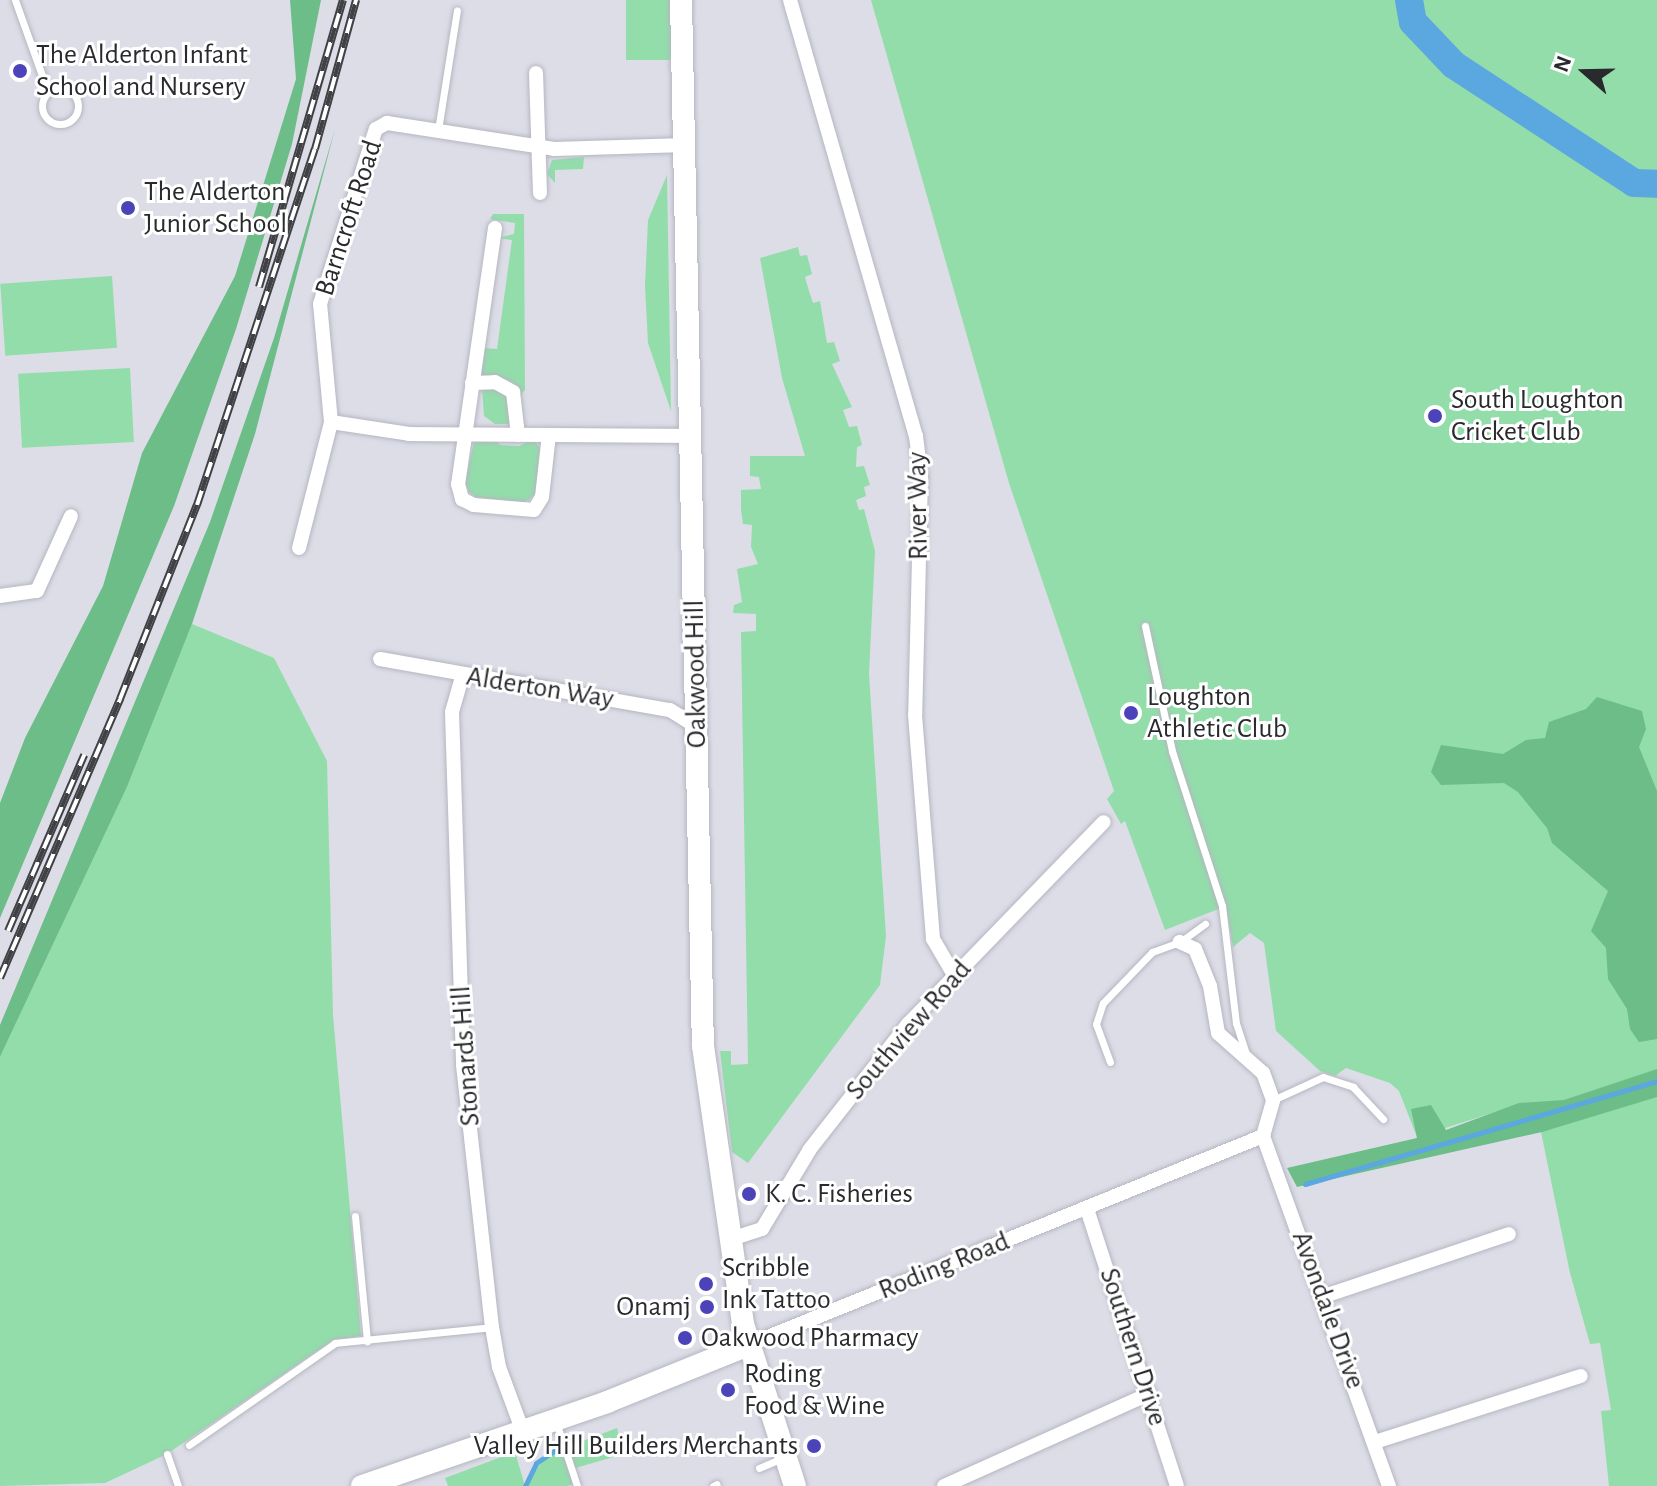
<!DOCTYPE html>
<style>
body{margin:0}
#map{position:relative;width:1657px;height:1486px;overflow:hidden;background:#dcdde7;font-family:"Alegreya Sans",sans-serif}
div>[style]{position:absolute}
[style*='--x']{left:calc(var(--x)*1px);top:calc(var(--y)*1px);width:calc(var(--w)*1px);rotate:calc(var(--a)*1deg)}
.green>*{inset:0;background:#93ddab;transform-origin:0 0}
.forest>*{inset:0;background:#6cbd88}
.stream>*{height:5px;margin:-2.5px;padding:0 2.5px;transform-origin:2.5px;border-radius:2.5px;background:#5ba7df}
.river>*{height:28px;margin:-14px;padding:0 14px;transform-origin:14px;border-radius:14px;background:#5ba7df}
.roads{filter:drop-shadow(0 0 2px #b5b6c0) drop-shadow(0 0 2px #b5b6c0)}
.lane>*{height:7px;margin:-3.5px;padding:0 3.5px;transform-origin:3.5px;border-radius:3.5px;background:#fff}
.lane>.ring{margin:-3.5px;padding:0;box-sizing:content-box;background:none;border:7px solid #fff;border-radius:50%}
.street>*{height:14px;margin:-7px;padding:0 7px;transform-origin:7px;border-radius:7px;background:#fff}
.secondary>*{height:22px;margin:-11px;padding:0 11px;transform-origin:11px;border-radius:11px;background:#fff}
.rail>*{height:8px;margin-top:-4px;transform-origin:0;background:repeating-linear-gradient(90deg,#fff 0 15px,#404144 0 30px);box-sizing:border-box;border-block:2px solid #404144}
.dots>*{width:22px;height:22px;translate:-50% -50%;box-sizing:border-box;border:4px solid #fff;border-radius:50%}
span{translate:-50% -50%;white-space:nowrap;text-align:center;line-height:1.15;-webkit-text-stroke:6px #fff;paint-order:stroke}
.poi-label{font-size:28px;color:#292a2d}
.left{translate:0 -50%;text-align:left}
.right{translate:-100% -50%;text-align:right}
.street-label{font-size:28px;color:#292a2d}
.north{position:absolute;left:1545px;top:32px;width:80px;height:80px;-webkit-text-stroke:6px #fff;paint-order:stroke;rotate:290deg;font-size:22px;font-weight:700;line-height:32px;text-align:center;color:#292a2d}
.north::after{content:'';display:block;margin:auto;width:28px;height:36px;background:#292a2d;clip-path:polygon(50% 0,100% 100%,50% 72%,0 100%)}
</style>
<div id="map">
<div class="green">
<i style="left:626px;top:0;width:53px;height:60px"></i>
<i style="clip-path:polygon(871px 0,1657px 0,1657px 1486px,1609px 1486px,1601px 1411px,1611px 1410px,1600px 1343px,1590px 1344px,1570px 1273px,1541px 1132px,1520px 1104px,1417px 1137px,1399px 1091px,1390px 1083px,1346px 1068px,1335px 1076px,1320px 1071px,1276px 1031px,1264px 943px,1250px 933px,1233px 947px,1226px 906px,1165px 930px,1125px 821px,1121px 824px,1107px 799px,1114px 791px,1009px 483px)"></i>
<i style="clip-path:polygon(584px 157px,583px 169px,555px 170px,555px 183px,547px 174px,552px 160px)"></i>
<i style="clip-path:polygon(667px 175px,671px 411px,648px 343px,645px 286px,648px 220px)"></i>
<i style="clip-path:polygon(493px 214px,524px 214px,525px 390px,520px 396px,508px 380px,483px 375px,480px 368px,483px 348px,497px 349px,512px 240px,498px 238px,514px 234px,515px 223px,490px 219px)"></i>
<i style="clip-path:polygon(798px 247px,800px 256px,807px 255px,812px 274px,805px 277px,809px 291px,813px 303px,820px 301px,827px 343px,834px 342px,840px 361px,832px 364px,852px 407px,843px 410px,849px 427px,857px 426px,862px 445px,857px 447px,856px 467px,864px 466px,870px 485px,864px 487px,866px 496px,856px 500px,859px 510px,864px 509px,875px 551px,869px 674px,886px 936px,880px 985px,748px 1163px,732px 1152px,720px 1051px,731px 1051px,731px 1065px,748px 1064px,741px 632px,756px 631px,756px 614px,733px 613px,734px 605px,742px 602px,737px 569px,758px 564px,751px 547px,752px 525px,743px 524px,741px 509px,741px 490px,761px 489px,759px 477px,750px 476px,750px 456px,805px 456px,782px 378px,760px 258px)"></i>
<i style="left:112px;top:276px;width:72px;height:112px;rotate:86deg"></i>
<i style="left:130px;top:368px;width:74px;height:112px;rotate:87deg"></i>
<i style="clip-path:polygon(482px 387px,506px 391px,511px 424px,495px 424px,484px 416px)"></i>
<i style="clip-path:polygon(533px 439px,540px 448px,536px 492px,530px 499px,521px 503px,476px 497px,469px 492px,465px 482px,474px 442px,496px 440px,500px 445px,519px 446px)"></i>
<i style="clip-path:polygon(192px 624px,274px 658px,327px 761px,333px 1015px,361px 1336px,333px 1340px,167px 1454px,105px 1483px,0 1486px,0 1057px,127px 787px)"></i>
<i style="clip-path:polygon(617px 1428px,623px 1454px,569px 1470px,574px 1484px,567px 1486px,448px 1486px,445px 1478px,515px 1452px,525px 1486px,546px 1455px)"></i>
</div>
<div class="forest">
<i style="clip-path:polygon(290px 0,321px 0,292px 144px,236px 329px,174px 506px,0 918px,0 803px,25px 738px,103px 586px,142px 453px,235px 276px,296px 79px)"></i>
<i style="clip-path:polygon(335px 129px,255px 434px,192px 624px,127px 787px,0 1057px,0 1025px,210px 522px,274px 338px)"></i>
<i style="clip-path:polygon(1597px 697px,1642px 711px,1646px 729px,1639px 747px,1657px 791px,1657px 1039px,1639px 1042px,1630px 1029px,1627px 1009px,1608px 979px,1606px 948px,1591px 931px,1608px 891px,1552px 843px,1547px 828px,1518px 792px,1504px 783px,1441px 785px,1431px 772px,1441px 745px,1503px 754px,1526px 740px,1545px 738px,1549px 722px,1586px 709px)"></i>
<i style="clip-path:polygon(1657px 1069px,1657px 1097px,1542px 1132px,1297px 1187px,1287px 1168px,1417px 1138px,1411px 1109px,1431px 1105px,1446px 1130px,1519px 1103px,1564px 1100px)"></i>
</div>
<div class="stream">
<i style="--x:1305;--y:1184;--w:367;--a:-16.3"></i>
<i style="--x:525;--y:1486;--w:25;--a:-64"></i>
<i style="--x:536;--y:1463;--w:22;--a:-34"></i>
</div>
<div class="river">
<i style="--x:1409;--y:0;--w:22;--a:80"></i>
<i style="--x:1413;--y:22;--w:59;--a:46.4"></i>
<i style="--x:1454;--y:65;--w:215;--a:33.2"></i>
<i style="--x:1634;--y:183;--w:23;--a:2"></i>
</div>
<div class="roads">
<div class="lane">
<i style="--x:15;--y:0;--w:98;--a:70.3"></i>
<i class="ring" style="left:42px;top:88px;width:29px;height:29px"></i>
<i style="--x:438;--y:130;--w:121;--a:-81"></i>
<i style="--x:1145;--y:626;--w:128;--a:77.8"></i>
<i style="--x:1172;--y:751;--w:163;--a:72.1"></i>
<i style="--x:1222;--y:906;--w:118;--a:83.2"></i>
<i style="--x:1236;--y:1023;--w:32;--a:72"></i>
<i style="--x:1110;--y:1062;--w:40;--a:-110.2"></i>
<i style="--x:1096;--y:1024;--w:22;--a:-72"></i>
<i style="--x:1103;--y:1003;--w:71;--a:-46.1"></i>
<i style="--x:1152;--y:952;--w:30;--a:-20"></i>
<i style="--x:1180;--y:942;--w:31;--a:-36"></i>
<i style="--x:1273;--y:1100;--w:55;--a:-24.7"></i>
<i style="--x:1323;--y:1077;--w:32;--a:18"></i>
<i style="--x:1353;--y:1087;--w:44;--a:46.8"></i>
<i style="--x:355;--y:1216;--w:126;--a:84.5"></i>
<i style="--x:556;--y:1422;--w:67;--a:71.8"></i>
<i style="--x:189;--y:1445;--w:178;--a:-34.9"></i>
<i style="--x:335;--y:1343;--w:158;--a:-5.8"></i>
<i style="--x:167;--y:1454;--w:34;--a:71"></i>
<i style="--x:759;--y:1468;--w:26;--a:-23"></i>
<i style="--x:713;--y:1486;--w:4;--a:-27"></i>
</div>
<div class="street">
<i style="--x:790;--y:0;--w:454;--a:73.9"></i>
<i style="--x:916;--y:436;--w:41;--a:83"></i>
<i style="--x:921;--y:477;--w:238;--a:91.4"></i>
<i style="--x:915;--y:715;--w:225;--a:85.4"></i>
<i style="--x:933;--y:939;--w:42;--a:59.7"></i>
<i style="--x:536;--y:73;--w:120;--a:88.1"></i>
<i style="--x:495;--y:228;--w:259;--a:98.2"></i>
<i style="--x:458;--y:484;--w:16;--a:75"></i>
<i style="--x:462;--y:499;--w:13;--a:27"></i>
<i style="--x:474;--y:505;--w:60;--a:4.8"></i>
<i style="--x:534;--y:510;--w:15;--a:-58"></i>
<i style="--x:542;--y:497;--w:62;--a:-83.6"></i>
<i style="--x:472;--y:383;--w:23;--a:-2"></i>
<i style="--x:495;--y:382;--w:21;--a:29"></i>
<i style="--x:513;--y:392;--w:43;--a:83.4"></i>
<i style="--x:331;--y:422;--w:119;--a:-95.3"></i>
<i style="--x:320;--y:304;--w:184;--a:-72.3"></i>
<i style="--x:376;--y:129;--w:13;--a:-29"></i>
<i style="--x:387;--y:123;--w:169;--a:8.8"></i>
<i style="--x:554;--y:149;--w:132;--a:-1.7"></i>
<i style="--x:299;--y:548;--w:130;--a:-75.7"></i>
<i style="--x:331;--y:422;--w:79;--a:8.7"></i>
<i style="--x:409;--y:434;--w:282;--a:0.4"></i>
<i style="--x:0;--y:596;--w:37;--a:-8"></i>
<i style="--x:37;--y:591;--w:82;--a:-65.6"></i>
<i style="--x:380;--y:659;--w:294;--a:10"></i>
<i style="--x:670;--y:710;--w:32;--a:32"></i>
<i style="--x:462;--y:677;--w:36;--a:106"></i>
<i style="--x:452;--y:712;--w:353;--a:88.2"></i>
<i style="--x:463;--y:1065;--w:264;--a:83.7"></i>
<i style="--x:492;--y:1327;--w:41;--a:80.1"></i>
<i style="--x:499;--y:1367;--w:69;--a:69.7"></i>
<i style="--x:1263;--y:1136;--w:372;--a:70.2"></i>
<i style="--x:1087;--y:1209;--w:291;--a:72"></i>
<i style="--x:728;--y:1240;--w:36;--a:-18"></i>
<i style="--x:762;--y:1229;--w:93;--a:-59"></i>
<i style="--x:810;--y:1149;--w:159;--a:-51.9"></i>
<i style="--x:908;--y:1024;--w:281;--a:-45.9"></i>
<i style="--x:1325;--y:1296;--w:194;--a:-18.6"></i>
<i style="--x:748;--y:1345;--w:556;--a:-22.09"></i>
<i style="--x:1263;--y:1136;--w:37;--a:-74"></i>
<i style="--x:1273;--y:1100;--w:29;--a:-110"></i>
<i style="--x:1263;--y:1073;--w:60;--a:-138.4"></i>
<i style="--x:1218;--y:1033;--w:48;--a:-99.7"></i>
<i style="--x:1210;--y:986;--w:40;--a:-112"></i>
<i style="--x:1195;--y:949;--w:17;--a:-155"></i>
<i style="--x:1375;--y:1442;--w:216;--a:-17.8"></i>
<i style="--x:944;--y:1486;--w:225;--a:-24.2"></i>
</div>
<div class="secondary">
<i style="--x:681;--y:0;--w:1046;--a:88.8"></i>
<i style="--x:703;--y:1046;--w:281;--a:81.8"></i>
<i style="--x:743;--y:1324;--w:170;--a:72.2"></i>
<i style="--x:362;--y:1486;--w:259;--a:-18.9"></i>
<i style="--x:607;--y:1402;--w:152;--a:-22"></i>
</div>
</div>
<div class="rail">
<i style="--x:259;--y:287;--w:299;--a:-73.7"></i>
<i style="--x:8;--y:931;--w:192;--a:-66.6"></i>
<i style="--x:0;--y:978;--w:304;--a:-66.7"></i>
<i style="--x:120;--y:699;--w:209;--a:-68.4"></i>
<i style="--x:197;--y:505;--w:375;--a:-71.7"></i>
<i style="--x:315;--y:149;--w:155;--a:-74.6"></i>
</div>
<div class="dots">
<i style="left:20px;top:71px;background:#4c43ba"></i>
<i style="left:128px;top:208px;background:#4c43ba"></i>
<i style="left:1435px;top:416px;background:#4c43ba"></i>
<i style="left:1131px;top:713px;background:#4c43ba"></i>
<i style="left:749px;top:1194px;background:#4c43ba"></i>
<i style="left:706px;top:1284px;background:#4c43ba"></i>
<i style="left:707px;top:1307px;background:#4c43ba"></i>
<i style="left:685px;top:1338px;background:#4c43ba"></i>
<i style="left:728px;top:1390px;background:#4c43ba"></i>
<i style="left:814px;top:1446px;background:#4c43ba"></i>
</div>
<div class="poi-label">
<span class="left" style="left:36px;top:71px">The Alderton Infant<br>School and Nursery</span>
<span class="left" style="left:144px;top:208px">The Alderton<br>Junior School</span>
<span class="left" style="left:1451px;top:416px">South Loughton<br>Cricket Club</span>
<span class="left" style="left:1147px;top:713px">Loughton<br>Athletic Club</span>
<span class="left" style="left:765px;top:1194px">K. C. Fisheries</span>
<span class="left" style="left:722px;top:1284px">Scribble<br>Ink Tattoo</span>
<span class="right" style="left:691px;top:1307px">Onamj</span>
<span class="left" style="left:701px;top:1338px">Oakwood Pharmacy</span>
<span class="left" style="left:744px;top:1390px">Roding<br>Food &amp; Wine</span>
<span class="right" style="left:798px;top:1446px">Valley Hill Builders Merchants</span>
</div>
<div class="street-label">
<span style="left:349px;top:218px;rotate:-72deg">Barncroft Road</span>
<span style="left:918px;top:506px;rotate:-91deg">River Way</span>
<span style="left:696px;top:674px;rotate:-91deg">Oakwood Hill</span>
<span style="left:540px;top:688px;rotate:9deg">Alderton Way</span>
<span style="left:909px;top:1030px;rotate:-49deg">Southview Road</span>
<span style="left:466px;top:1056px;rotate:-94deg">Stonards Hill</span>
<span style="left:944px;top:1266px;rotate:-22deg">Roding Road</span>
<span style="left:1328px;top:1310px;rotate:70deg">Avondale Drive</span>
<span style="left:1133px;top:1347px;rotate:72deg">Southern Drive</span>
</div>
<div class="north">N</div>
</div>
